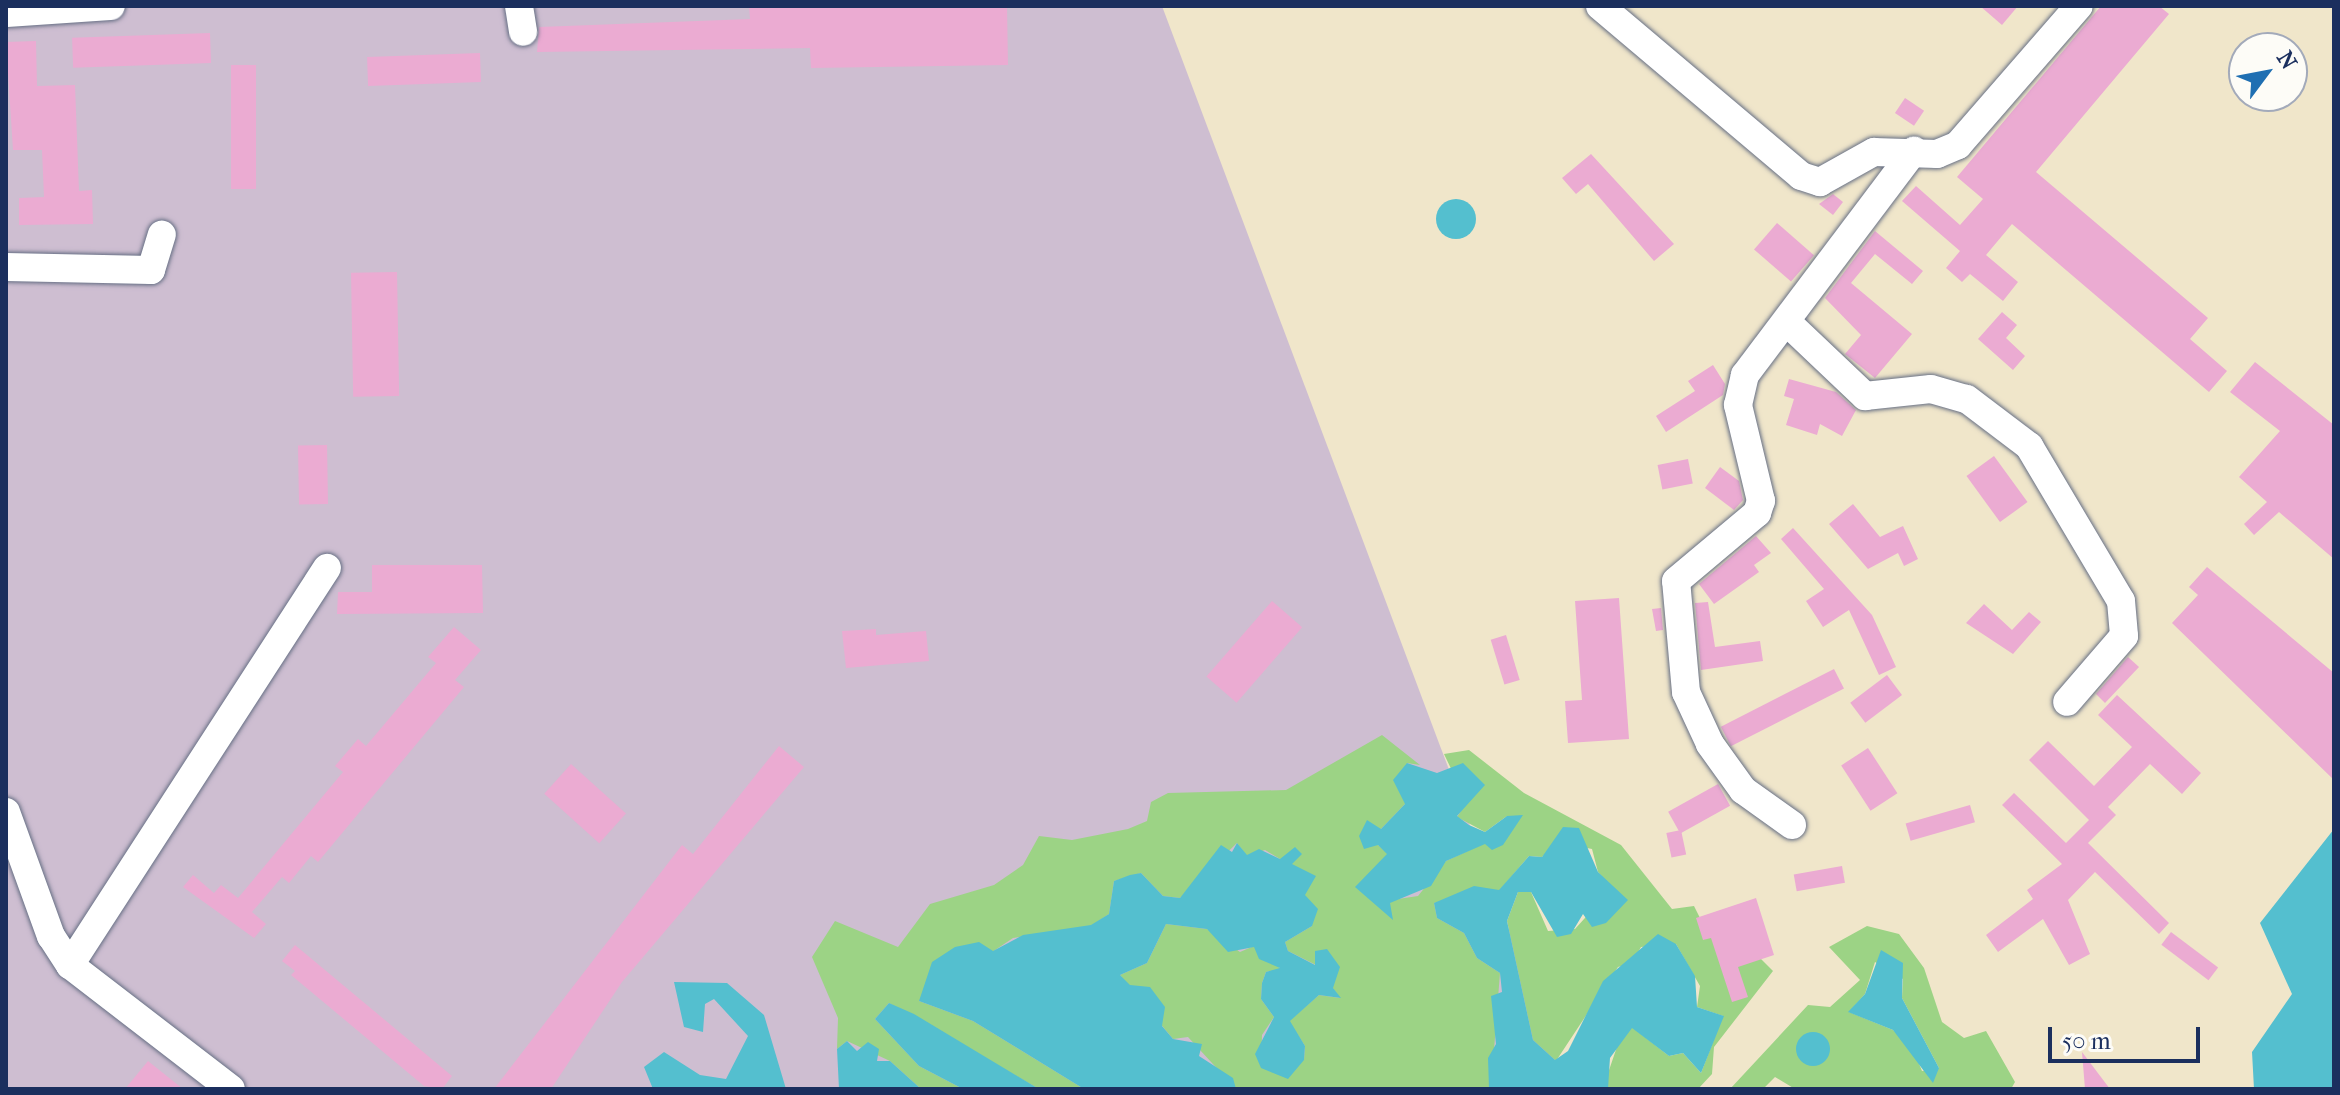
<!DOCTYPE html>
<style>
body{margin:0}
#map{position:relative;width:2340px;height:1095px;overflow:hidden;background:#f0e6ca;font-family:"IM FELL French Canon",serif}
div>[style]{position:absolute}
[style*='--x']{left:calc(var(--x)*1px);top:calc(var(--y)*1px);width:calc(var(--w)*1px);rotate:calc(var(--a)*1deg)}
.industrial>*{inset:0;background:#cebed1}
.green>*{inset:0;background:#9cd385}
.water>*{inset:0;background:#54bfcf}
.round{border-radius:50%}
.building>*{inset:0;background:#ebabd2;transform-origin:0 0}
.roads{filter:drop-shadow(0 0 2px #666f84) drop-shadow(0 0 2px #666f84)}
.minor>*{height:28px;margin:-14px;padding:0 14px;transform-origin:14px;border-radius:14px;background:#fff}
span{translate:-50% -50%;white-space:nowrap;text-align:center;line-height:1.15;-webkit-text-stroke:6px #fdfcf7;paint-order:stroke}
.frame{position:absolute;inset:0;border:8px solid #1b2f5e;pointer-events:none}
.north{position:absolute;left:2228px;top:32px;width:80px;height:80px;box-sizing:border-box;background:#fdfcf7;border:2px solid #a3aaba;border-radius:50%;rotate:58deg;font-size:22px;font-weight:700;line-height:32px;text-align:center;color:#1b2f5e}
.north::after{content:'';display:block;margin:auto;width:28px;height:36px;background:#1f6fb2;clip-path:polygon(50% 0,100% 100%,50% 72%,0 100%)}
.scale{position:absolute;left:2048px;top:1027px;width:152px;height:36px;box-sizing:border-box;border:4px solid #1b2f5e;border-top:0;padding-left:10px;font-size:24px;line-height:28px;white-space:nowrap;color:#1b2f5e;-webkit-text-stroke:6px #fdfcf7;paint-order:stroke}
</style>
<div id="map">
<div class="industrial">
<i style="clip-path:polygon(6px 6px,1162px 6px,1569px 1089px,6px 1089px)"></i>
</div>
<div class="green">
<i style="clip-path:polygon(1382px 735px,1420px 765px,1407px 763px,1405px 804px,1381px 829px,1378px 845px,1388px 854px,1378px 902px,1418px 896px,1446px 861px,1485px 843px,1507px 816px,1485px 832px,1457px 817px,1467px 802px,1444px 754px,1469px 750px,1524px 793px,1621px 845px,1672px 909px,1694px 906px,1705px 928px,1732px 930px,1773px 971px,1714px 1047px,1712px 1074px,1698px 1089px,1608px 1089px,1606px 1079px,1621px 1035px,1632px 1027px,1669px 1056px,1683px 1053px,1701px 1073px,1723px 1016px,1697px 1007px,1700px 986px,1676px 944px,1641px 947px,1632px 963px,1618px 967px,1556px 1061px,1533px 1040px,1507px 921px,1518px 892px,1531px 892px,1548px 931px,1575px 929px,1612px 888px,1598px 872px,1592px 849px,1556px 842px,1542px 857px,1529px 856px,1499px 891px,1434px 903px,1437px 918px,1464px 933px,1477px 958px,1500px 973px,1491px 1089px,1236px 1089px,1188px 1037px,1173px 1039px,1120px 975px,1147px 963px,1166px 924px,1207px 929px,1240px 952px,1254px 946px,1281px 969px,1266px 972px,1262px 983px,1261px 999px,1274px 1017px,1262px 1035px,1261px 1068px,1304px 1060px,1305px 1046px,1289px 1021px,1319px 995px,1340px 998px,1316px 965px,1288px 951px,1285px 942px,1312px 926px,1304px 895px,1280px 859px,1265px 850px,1247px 856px,1237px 843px,1180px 898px,1163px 896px,1141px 873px,1114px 881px,1109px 914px,1091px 926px,1013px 938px,919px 1001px,973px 1021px,1084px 1089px,1039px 1089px,889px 1003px,875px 1019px,919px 1066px,963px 1089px,921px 1089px,890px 1061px,847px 1041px,837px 1049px,838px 1018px,812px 957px,835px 921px,898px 947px,930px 904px,994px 885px,1023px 865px,1039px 836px,1072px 840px,1128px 829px,1147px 821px,1151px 802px,1168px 793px,1286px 790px)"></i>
<i style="clip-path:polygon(evenodd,1867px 926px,1899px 934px,1924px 968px,1942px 1022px,1964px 1038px,1986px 1031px,2015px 1082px,2011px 1089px,1795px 1089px,1775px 1077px,1763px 1089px,1730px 1089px,1808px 1005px,1830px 1007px,1860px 980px,1829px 947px,1867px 926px,1875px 962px,1903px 979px,1902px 998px,1939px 1068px,1922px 1071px,1912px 1046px,1893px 1030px,1849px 1012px,1865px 994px,1875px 962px)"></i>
</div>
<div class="water">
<i class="round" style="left:1436px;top:199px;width:40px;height:40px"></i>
<i style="clip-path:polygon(1407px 763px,1437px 773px,1463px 763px,1485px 785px,1457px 816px,1469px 825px,1485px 832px,1507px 816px,1523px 815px,1503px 845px,1492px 850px,1485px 844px,1446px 861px,1431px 886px,1390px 903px,1393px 920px,1355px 887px,1387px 854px,1378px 845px,1364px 849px,1359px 836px,1367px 820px,1381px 829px,1405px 804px,1393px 780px)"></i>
<i style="clip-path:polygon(1563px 827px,1579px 828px,1598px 872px,1628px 900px,1606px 923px,1592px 927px,1583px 914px,1571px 934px,1557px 937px,1531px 892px,1518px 892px,1507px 921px,1533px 1040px,1555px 1060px,1568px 1051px,1603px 981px,1658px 934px,1676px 944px,1695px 976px,1697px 1007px,1724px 1016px,1701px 1073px,1683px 1053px,1669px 1056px,1632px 1028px,1610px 1058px,1608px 1089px,1489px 1088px,1488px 1058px,1496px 1044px,1491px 996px,1502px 992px,1500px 973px,1477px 958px,1464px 933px,1437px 918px,1434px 903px,1474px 886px,1499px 890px,1529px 856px,1542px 857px)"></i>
<i style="clip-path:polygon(2334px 829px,2334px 1089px,2254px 1089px,2252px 1052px,2292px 994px,2260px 923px)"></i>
<i style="clip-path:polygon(1237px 843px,1247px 855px,1259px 849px,1280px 859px,1295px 847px,1302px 854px,1292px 864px,1316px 876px,1305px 895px,1318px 909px,1312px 926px,1285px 942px,1288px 951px,1315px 965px,1315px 951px,1327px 949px,1340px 967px,1333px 988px,1341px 998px,1319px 995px,1290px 1021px,1305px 1046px,1304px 1060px,1288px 1079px,1261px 1068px,1255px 1054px,1274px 1017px,1261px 999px,1262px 983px,1266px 972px,1280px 968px,1259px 959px,1254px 947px,1228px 952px,1207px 929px,1166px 924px,1147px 963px,1120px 975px,1130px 985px,1150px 987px,1165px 1007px,1162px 1026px,1173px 1039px,1202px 1044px,1199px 1056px,1233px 1078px,1236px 1089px,1084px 1089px,973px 1021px,919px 1001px,932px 962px,955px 947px,979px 942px,993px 951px,1023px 935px,1091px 925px,1109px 914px,1114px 881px,1130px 875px,1141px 873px,1163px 896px,1180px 898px,1221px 845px,1232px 852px)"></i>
<i style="clip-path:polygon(1881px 950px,1903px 963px,1902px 998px,1939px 1068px,1933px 1083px,1893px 1030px,1848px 1012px,1865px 994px)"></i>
<i style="clip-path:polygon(674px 982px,727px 983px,764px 1015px,786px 1089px,653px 1089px,644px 1067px,664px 1052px,700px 1075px,726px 1079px,748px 1036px,714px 999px,705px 1004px,703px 1032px,684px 1027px)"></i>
<i style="clip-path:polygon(889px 1003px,914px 1014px,1039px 1089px,963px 1089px,919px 1066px,875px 1019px)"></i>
<i class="round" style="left:1796px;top:1032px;width:34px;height:34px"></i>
<i style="clip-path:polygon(847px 1041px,857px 1051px,868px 1042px,879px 1049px,877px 1061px,890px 1061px,921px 1089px,839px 1089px,837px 1049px)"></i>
</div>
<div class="building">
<i style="clip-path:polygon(749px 6px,1007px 6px,1008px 65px,811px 68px,810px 48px,537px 52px,539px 27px,750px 19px)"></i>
<i style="clip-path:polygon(1980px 6px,2018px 6px,2002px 25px)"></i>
<i style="clip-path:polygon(2101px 6px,2159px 6px,2169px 14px,2036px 172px,2208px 318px,2190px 339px,2227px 371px,2209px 392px,2012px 224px,1986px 255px,2018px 282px,2003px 301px,1970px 274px,1962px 282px,1946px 268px,1960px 251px,1902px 201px,1916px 186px,1960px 225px,1983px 199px,1957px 177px)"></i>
<i style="left:210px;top:33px;width:30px;height:138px;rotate:88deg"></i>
<i style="clip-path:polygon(36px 41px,37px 86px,75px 85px,79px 191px,92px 190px,93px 224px,19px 225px,19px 198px,44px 197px,42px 150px,13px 150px,6px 42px)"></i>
<i style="left:480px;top:53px;width:29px;height:113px;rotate:88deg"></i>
<i style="left:231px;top:65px;width:25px;height:124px"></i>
<i style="left:1905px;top:98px;width:23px;height:18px;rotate:34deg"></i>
<i style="clip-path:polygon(1591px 154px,1674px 244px,1654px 261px,1588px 184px,1576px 194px,1562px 178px)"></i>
<i style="clip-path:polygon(1833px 194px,1843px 202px,1833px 215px,1819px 204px)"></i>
<i style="left:1777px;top:223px;width:49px;height:35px;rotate:41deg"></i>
<i style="clip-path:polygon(1875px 231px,1923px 271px,1912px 284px,1875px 254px,1851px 283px,1912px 334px,1875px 378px,1845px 354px,1861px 335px,1825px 298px)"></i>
<i style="left:397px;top:272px;width:124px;height:46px;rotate:89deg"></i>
<i style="clip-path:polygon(2002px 312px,2017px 325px,2006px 338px,2025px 356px,2013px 370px,1978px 339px)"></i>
<i style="clip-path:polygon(2255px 362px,2334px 425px,2334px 559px,2279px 512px,2254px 535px,2244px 524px,2267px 502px,2239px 477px,2280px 431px,2230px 392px)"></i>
<i style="clip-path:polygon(1713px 365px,1725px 384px,1723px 395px,1666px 432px,1656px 416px,1695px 391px,1688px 381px)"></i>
<i style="clip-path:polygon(1789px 379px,1836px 392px,1856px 410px,1842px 436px,1820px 424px,1817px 435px,1786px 425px,1794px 399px,1784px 396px)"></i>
<i style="left:327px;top:445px;width:59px;height:29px;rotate:89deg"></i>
<i style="left:1994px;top:456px;width:57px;height:34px;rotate:54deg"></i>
<i style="left:1688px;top:459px;width:25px;height:31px;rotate:79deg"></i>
<i style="clip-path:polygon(1720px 467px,1739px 481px,1743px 500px,1734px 510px,1705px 488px)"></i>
<i style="clip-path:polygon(1853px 504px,1880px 537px,1903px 526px,1918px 559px,1904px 566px,1898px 553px,1868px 569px,1829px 524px)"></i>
<i style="clip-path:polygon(1793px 528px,1872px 615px,1896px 667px,1879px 675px,1849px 610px,1823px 627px,1806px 601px,1824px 589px,1781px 539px)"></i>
<i style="clip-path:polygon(1756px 536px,1771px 553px,1754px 565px,1759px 572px,1714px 604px,1699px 584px)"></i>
<i style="clip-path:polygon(372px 565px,482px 565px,483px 613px,337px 614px,338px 592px,372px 592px)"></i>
<i style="clip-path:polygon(2207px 567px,2334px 673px,2334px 780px,2172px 623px,2198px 595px,2189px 587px)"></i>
<i style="clip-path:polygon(1619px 598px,1629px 739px,1568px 743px,1565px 701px,1582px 700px,1575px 601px)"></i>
<i style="left:1272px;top:601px;width:40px;height:100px;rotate:41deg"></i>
<i style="clip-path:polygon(1708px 602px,1715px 647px,1760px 641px,1763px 661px,1701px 670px,1695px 603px)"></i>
<i style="clip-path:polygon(1984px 604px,2012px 630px,2029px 612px,2041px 622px,2013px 654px,1966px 623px)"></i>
<i style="clip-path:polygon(1661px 608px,1663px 630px,1656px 631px,1652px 609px)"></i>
<i style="clip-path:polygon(454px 627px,481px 650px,455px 680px,464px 687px,318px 862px,311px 856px,289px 883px,282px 877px,252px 912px,266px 924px,254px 938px,183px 887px,193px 875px,214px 893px,221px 885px,238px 898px,343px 772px,335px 766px,358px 739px,366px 746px,436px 663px,428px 657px)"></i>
<i style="clip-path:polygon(876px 629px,876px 635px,926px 631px,929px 661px,846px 668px,842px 631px)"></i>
<i style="left:1506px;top:635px;width:47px;height:16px;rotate:73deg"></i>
<i style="clip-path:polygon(2128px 657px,2139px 667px,2105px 703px,2096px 694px)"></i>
<i style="left:1834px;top:669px;width:22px;height:127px;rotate:63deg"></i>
<i style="left:1887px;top:675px;width:25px;height:46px;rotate:53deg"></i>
<i style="clip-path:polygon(2117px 695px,2201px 773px,2182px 794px,2150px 764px,2108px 807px,2116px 815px,2088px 843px,2169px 923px,2159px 934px,2095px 872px,2068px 900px,2090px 954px,2069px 965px,2043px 919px,1998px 952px,1986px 935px,2033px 899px,2027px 890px,2062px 864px,2002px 805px,2014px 793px,2066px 843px,2089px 820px,2029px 760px,2048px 741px,2094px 786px,2132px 747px,2098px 715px)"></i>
<i style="clip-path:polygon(779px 746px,804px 767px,622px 982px,551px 1089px,494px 1089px,682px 845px,693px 854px)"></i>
<i style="left:1868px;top:748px;width:54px;height:32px;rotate:57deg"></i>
<i style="left:571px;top:764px;width:74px;height:40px;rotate:42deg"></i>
<i style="left:1718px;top:784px;width:25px;height:57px;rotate:61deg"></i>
<i style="left:1970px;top:805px;width:18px;height:67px;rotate:74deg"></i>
<i style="left:1681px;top:830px;width:25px;height:15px;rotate:78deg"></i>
<i style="left:1842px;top:866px;width:17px;height:49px;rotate:80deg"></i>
<i style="clip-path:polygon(1756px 898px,1774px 955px,1738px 967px,1748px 997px,1732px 1002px,1711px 938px,1703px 940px,1696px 918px)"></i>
<i style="left:2171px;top:932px;width:59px;height:16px;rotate:37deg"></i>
<i style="clip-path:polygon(295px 945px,452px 1076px,442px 1089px,424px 1086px,291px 975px,295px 971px,282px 961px)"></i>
<i style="clip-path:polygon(2082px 1052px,2110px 1089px,2085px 1089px)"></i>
<i style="clip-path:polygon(148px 1061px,183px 1089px,125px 1089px)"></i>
</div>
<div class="roads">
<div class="minor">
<i style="--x:519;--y:6;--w:26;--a:81"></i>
<i style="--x:1600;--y:6;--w:263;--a:40.2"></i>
<i style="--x:1801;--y:176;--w:20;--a:18"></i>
<i style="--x:1820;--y:182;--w:62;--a:-29.1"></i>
<i style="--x:1874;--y:152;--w:63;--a:1.8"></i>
<i style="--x:1937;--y:154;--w:23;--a:-23"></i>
<i style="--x:1958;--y:145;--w:184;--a:-49"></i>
<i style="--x:6;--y:13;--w:105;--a:-3.8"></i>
<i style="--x:6;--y:267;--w:145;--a:1.2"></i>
<i style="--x:151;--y:270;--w:37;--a:-73"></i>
<i style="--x:1789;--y:324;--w:105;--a:43.5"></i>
<i style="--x:1865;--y:396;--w:66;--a:-6.1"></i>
<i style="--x:1931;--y:389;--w:37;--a:16"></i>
<i style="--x:1967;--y:399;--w:78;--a:37.2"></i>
<i style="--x:2029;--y:446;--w:180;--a:59.3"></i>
<i style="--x:2121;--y:601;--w:35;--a:85"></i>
<i style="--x:2124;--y:636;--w:87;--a:130.8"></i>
<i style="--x:6;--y:812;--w:132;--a:70.1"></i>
<i style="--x:51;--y:936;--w:35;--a:57"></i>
<i style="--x:70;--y:965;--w:203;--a:37.6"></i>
<i style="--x:1792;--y:825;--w:60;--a:-144.5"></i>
<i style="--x:1743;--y:790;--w:57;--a:-125.7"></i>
<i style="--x:1710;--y:744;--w:57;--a:-114.8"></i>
<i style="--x:1686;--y:692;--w:111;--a:-95.1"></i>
<i style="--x:1676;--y:581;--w:106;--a:-40"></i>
<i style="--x:1757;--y:513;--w:13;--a:-72"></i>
<i style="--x:1761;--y:501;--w:99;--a:-103.5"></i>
<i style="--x:1738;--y:405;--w:31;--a:-77"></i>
<i style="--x:1745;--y:375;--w:281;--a:-53"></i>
<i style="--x:70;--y:965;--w:473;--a:-57.1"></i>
</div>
</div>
<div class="frame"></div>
<div class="north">N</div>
<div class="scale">50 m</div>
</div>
